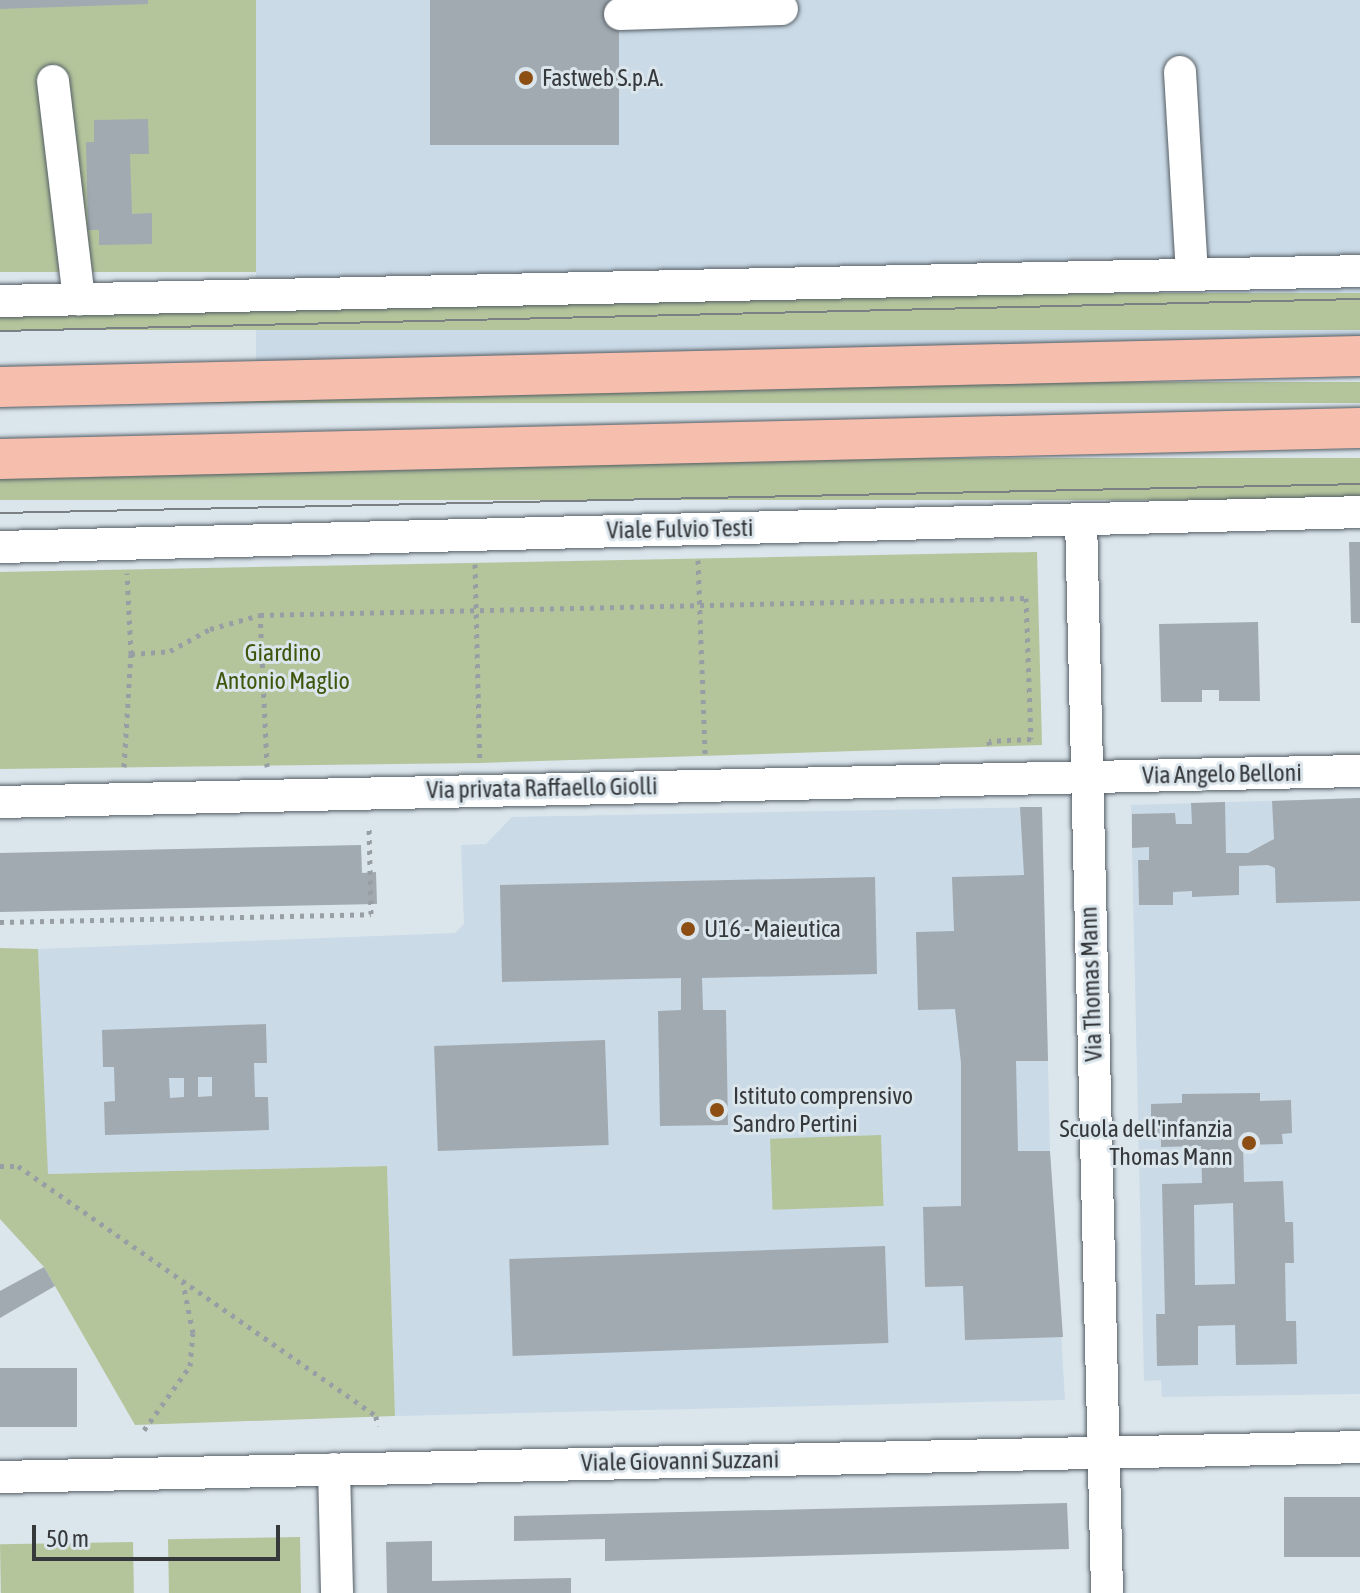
<!DOCTYPE html>
<style>
body{margin:0}
#map{position:relative;width:1360px;height:1593px;overflow:hidden;background:#dbe5ec;font-family:"Asap Condensed",sans-serif}
div>[style]{position:absolute}
[style*='--x']{left:calc(var(--x)*1px);top:calc(var(--y)*1px);width:calc(var(--w)*1px);rotate:calc(var(--a)*1deg)}
.built>*{inset:0;background:#cadae7;transform-origin:0 0}
.green>*{inset:0;background:#b4c59c;transform-origin:0 0}
.building>*{inset:0;background:#a1aab1;transform-origin:0 0}
.path>*{height:5px;margin-top:-2.5px;transform-origin:0;background:repeating-linear-gradient(90deg,#989fa4 0 4px,transparent 0 10px)}
.roads{filter:drop-shadow(0 0 2px #555e65) drop-shadow(0 0 2px #555e65)}
.minor>*{height:32px;margin:-16px;padding:0 16px;transform-origin:16px;border-radius:16px;background:#fff}
.major>*{height:40px;margin:-20px;padding:0 20px;transform-origin:20px;border-radius:20px;background:#f5bead}
.tram>*{height:2px;margin:-1px;padding:0 1px;transform-origin:1px;border-radius:1px;background:#7a8084}
.dots>*{width:22px;height:22px;translate:-50% -50%;box-sizing:border-box;border:4px solid #dbe5ec;border-radius:50%}
span{translate:-50% -50%;white-space:nowrap;text-align:center;line-height:1.15;-webkit-text-stroke:6px #dbe5ec;paint-order:stroke}
.poi-label{font-size:24px;color:#36393c}
.left{translate:0 -50%;text-align:left}
.right{translate:-100% -50%;text-align:right}
.street-label{font-size:24px;color:#36393c}
.park-label{font-size:24px;color:#3e550c}
.scale{position:absolute;left:32px;top:1525px;width:248px;height:36px;box-sizing:border-box;border:4px solid #36393c;border-top:0;padding-left:10px;font-size:24px;line-height:28px;white-space:nowrap;color:#36393c;-webkit-text-stroke:6px #dbe5ec;paint-order:stroke}
</style>
<div id="map">
<div class="built">
<i style="left:256px;top:0;width:1104px;height:373px"></i>
<i style="clip-path:polygon(1360px 798px,1360px 1394px,1162px 1397px,1161px 1380px,1144px 1381px,1131px 805px)"></i>
<i style="clip-path:polygon(1042px 807px,1050px 1151px,1065px 1400px,395px 1416px,387px 1166px,47px 1174px,38px 949px,455px 933px,464px 924px,461px 845px,486px 844px,512px 817px)"></i>
</div>
<div class="green">
<i style="left:0;top:0;width:256px;height:272px"></i>
<i style="left:1360px;top:293px;width:37px;height:1360px;rotate:90deg"></i>
<i style="left:1360px;top:382px;width:21px;height:1360px;rotate:90deg"></i>
<i style="left:1360px;top:458px;width:42px;height:1360px;rotate:90deg"></i>
<i style="clip-path:polygon(1037px 552px,1042px 745px,480px 763px,0 769px,0 572px)"></i>
<i style="clip-path:polygon(0 948px,38px 949px,48px 1174px,387px 1166px,395px 1416px,135px 1425px,44px 1267px,0 1219px)"></i>
<i style="left:881px;top:1135px;width:71px;height:111px;rotate:88deg"></i>
<i style="left:300px;top:1537px;width:56px;height:132px;rotate:89deg"></i>
<i style="left:133px;top:1542px;width:51px;height:133px;rotate:89deg"></i>
</div>
<div class="building">
<i style="clip-path:polygon(0 0,148px 0,148px 4px,0 9px)"></i>
<i style="left:430px;top:0;width:189px;height:145px"></i>
<i style="clip-path:polygon(148px 119px,149px 154px,130px 154px,132px 214px,152px 213px,152px 244px,99px 245px,99px 230px,88px 230px,86px 142px,94px 142px,94px 120px)"></i>
<i style="clip-path:polygon(1349px 542px,1360px 542px,1360px 623px,1351px 623px)"></i>
<i style="clip-path:polygon(1258px 622px,1260px 701px,1219px 701px,1219px 690px,1202px 690px,1202px 702px,1161px 702px,1159px 624px)"></i>
<i style="clip-path:polygon(1360px 798px,1360px 901px,1276px 903px,1275px 868px,1268px 865px,1239px 866px,1239px 895px,1192px 897px,1192px 891px,1173px 892px,1173px 905px,1139px 905px,1138px 860px,1149px 860px,1149px 847px,1132px 848px,1132px 814px,1175px 813px,1176px 824px,1192px 824px,1191px 803px,1225px 802px,1226px 853px,1248px 853px,1274px 839px,1272px 801px)"></i>
<i style="clip-path:polygon(1020px 807px,1042px 807px,1048px 1061px,1016px 1061px,1018px 1151px,1050px 1151px,1063px 1337px,965px 1340px,963px 1286px,925px 1287px,923px 1207px,961px 1206px,961px 1063px,955px 1009px,918px 1010px,916px 932px,954px 931px,952px 877px,1024px 875px)"></i>
<i style="clip-path:polygon(361px 845px,362px 873px,376px 872px,377px 904px,0 912px,0 853px)"></i>
<i style="clip-path:polygon(875px 877px,877px 974px,702px 978px,703px 1010px,726px 1010px,728px 1125px,660px 1126px,658px 1011px,681px 1010px,681px 978px,502px 982px,500px 885px)"></i>
<i style="clip-path:polygon(evenodd,266px 1024px,267px 1063px,254px 1063px,255px 1097px,268px 1097px,269px 1130px,105px 1135px,104px 1102px,115px 1101px,114px 1067px,103px 1067px,102px 1030px,266px 1024px,198px 1077px,212px 1077px,212px 1096px,198px 1097px,198px 1077px,266px 1024px,169px 1078px,184px 1078px,184px 1097px,170px 1098px,169px 1078px)"></i>
<i style="left:605px;top:1040px;width:105px;height:171px;rotate:88deg"></i>
<i style="clip-path:polygon(evenodd,1260px 1093px,1260px 1101px,1291px 1100px,1292px 1133px,1282px 1134px,1283px 1144px,1243px 1145px,1244px 1182px,1283px 1181px,1285px 1222px,1293px 1222px,1294px 1263px,1285px 1263px,1286px 1321px,1296px 1321px,1297px 1364px,1236px 1365px,1235px 1325px,1198px 1326px,1198px 1365px,1157px 1366px,1156px 1314px,1165px 1314px,1162px 1184px,1202px 1183px,1201px 1146px,1161px 1147px,1161px 1136px,1151px 1137px,1151px 1104px,1182px 1103px,1182px 1094px,1260px 1093px,1233px 1203px,1235px 1284px,1195px 1285px,1194px 1205px,1233px 1203px)"></i>
<i style="left:885px;top:1246px;width:97px;height:376px;rotate:88deg"></i>
<i style="clip-path:polygon(44px 1267px,55px 1286px,0 1318px,0 1291px)"></i>
<i style="left:77px;top:1368px;width:59px;height:77px;rotate:90deg"></i>
<i style="left:1360px;top:1497px;width:60px;height:76px;rotate:90deg"></i>
<i style="clip-path:polygon(1067px 1503px,1069px 1549px,605px 1561px,605px 1539px,514px 1541px,514px 1516px)"></i>
<i style="clip-path:polygon(432px 1541px,432px 1581px,571px 1578px,571px 1593px,387px 1593px,386px 1542px)"></i>
</div>
<div class="path">
<i style="--x:698;--y:560;--w:194;--a:87.9"></i>
<i style="--x:475;--y:564;--w:198;--a:88.6"></i>
<i style="--x:131;--y:654;--w:39;--a:-4"></i>
<i style="--x:170;--y:651;--w:46;--a:-28.8"></i>
<i style="--x:210;--y:629;--w:52;--a:-15.6"></i>
<i style="--x:124;--y:767;--w:113;--a:-86.5"></i>
<i style="--x:131;--y:654;--w:81;--a:-92.8"></i>
<i style="--x:267;--y:767;--w:152;--a:-92.6"></i>
<i style="--x:260;--y:615;--w:766;--a:-1.27"></i>
<i style="--x:1026;--y:598;--w:141;--a:88"></i>
<i style="--x:1031;--y:739;--w:42;--a:177.3"></i>
<i style="--x:989;--y:741;--w:9;--a:84"></i>
<i style="--x:0;--y:922;--w:371;--a:-1.2"></i>
<i style="--x:371;--y:914;--w:89;--a:-91.3"></i>
<i style="--x:0;--y:1166;--w:18;--a:0"></i>
<i style="--x:18;--y:1166;--w:437;--a:34.9"></i>
<i style="--x:376;--y:1416;--w:10;--a:84"></i>
<i style="--x:144;--y:1430;--w:79;--a:-54.3"></i>
<i style="--x:190;--y:1366;--w:33;--a:-85"></i>
<i style="--x:193;--y:1333;--w:51;--a:-101.3"></i>
</div>
<div class="roads">
<div class="minor">
<i style="--x:620;--y:14;--w:162;--a:-1.8"></i>
<i style="--x:1180;--y:72;--w:202;--a:86.6"></i>
<i style="--x:53;--y:81;--w:220;--a:83.2"></i>
<i style="--x:0;--y:301;--w:1360;--a:-1.26"></i>
<i style="--x:1081;--y:519;--w:1074;--a:88.61"></i>
<i style="--x:0;--y:547;--w:1360;--a:-1.47"></i>
<i style="--x:0;--y:802;--w:1360;--a:-1.31"></i>
<i style="--x:334;--y:1469;--w:124;--a:88.6"></i>
<i style="--x:0;--y:1477;--w:1360;--a:-1.26"></i>
</div>
<div class="major">
<i style="--x:0;--y:387;--w:1360;--a:-1.31"></i>
<i style="--x:0;--y:459;--w:1360;--a:-1.31"></i>
</div>
</div>
<div class="tram">
<i style="--x:0;--y:331;--w:1360;--a:-1.35"></i>
<i style="--x:0;--y:513;--w:1360;--a:-1.22"></i>
</div>
<div class="dots">
<i style="left:526px;top:78px;background:#8c4e12"></i>
<i style="left:688px;top:929px;background:#8c4e12"></i>
<i style="left:717px;top:1110px;background:#8c4e12"></i>
<i style="left:1249px;top:1143px;background:#8c4e12"></i>
</div>
<div class="poi-label">
<span class="left" style="left:542px;top:78px">Fastweb S.p.A.</span>
<span class="left" style="left:704px;top:929px">U16 - Maieutica</span>
<span class="left" style="left:733px;top:1110px">Istituto comprensivo<br>Sandro Pertini</span>
<span class="right" style="left:1233px;top:1143px">Scuola dell'infanzia<br>Thomas Mann</span>
</div>
<div class="street-label">
<span style="left:680px;top:529px;rotate:-1deg">Viale Fulvio Testi</span>
<span style="left:1222px;top:774px;rotate:-1deg">Via Angelo Belloni</span>
<span style="left:542px;top:788px;rotate:-1deg">Via privata Raffaello Giolli</span>
<span style="left:1091px;top:984px;rotate:-92deg">Via Thomas Mann</span>
<span style="left:680px;top:1461px;rotate:-1deg">Viale Giovanni Suzzani</span>
</div>
<div class="park-label">
<span style="left:283px;top:667px">Giardino<br>Antonio Maglio</span>
</div>
<div class="scale">50 m</div>
</div>
